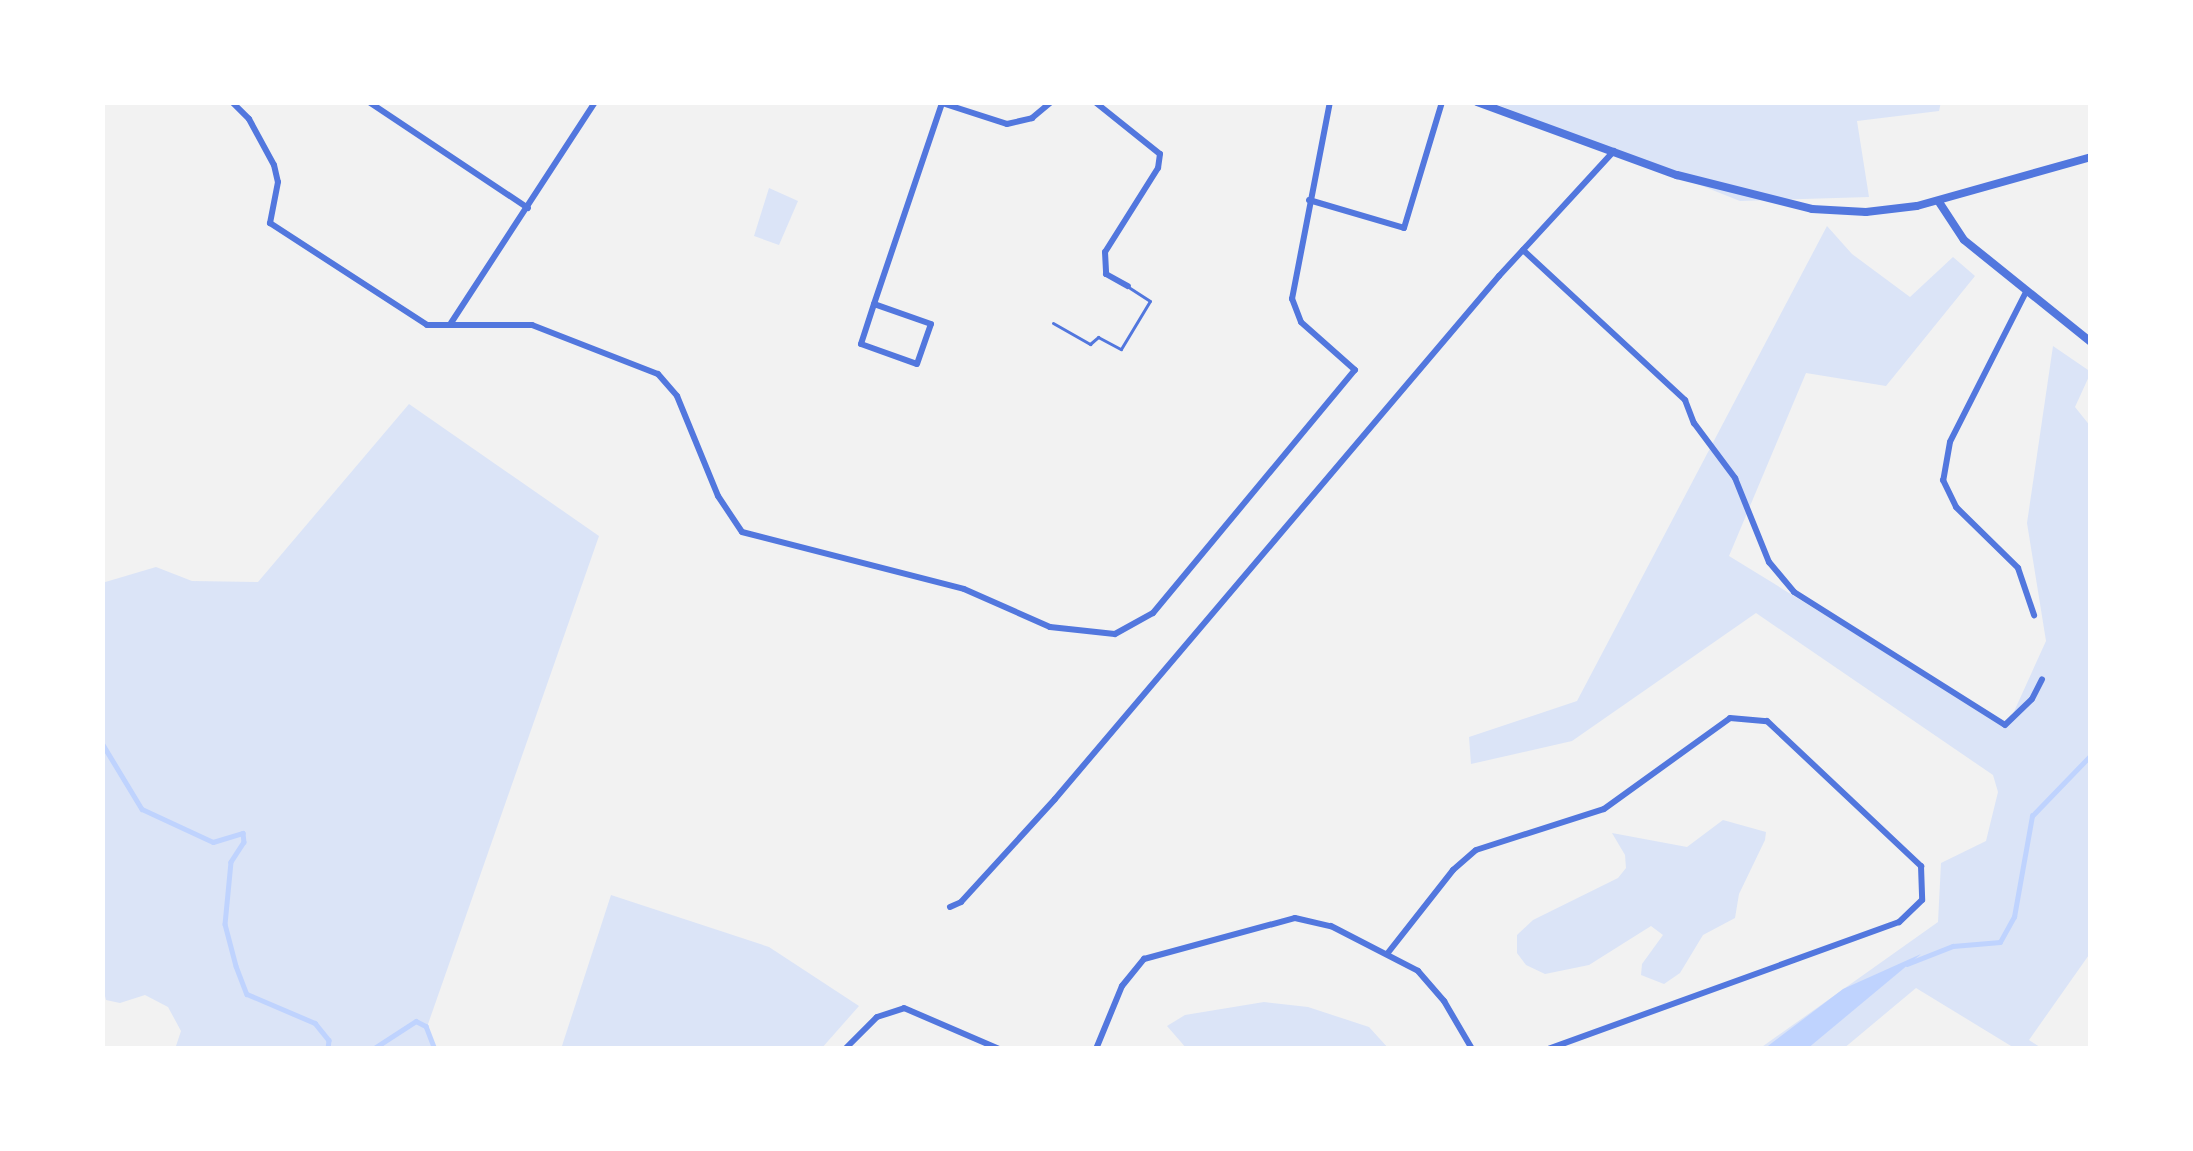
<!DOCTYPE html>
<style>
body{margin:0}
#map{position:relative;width:2193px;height:1151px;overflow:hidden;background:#f2f2f2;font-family:"Fira Sans",sans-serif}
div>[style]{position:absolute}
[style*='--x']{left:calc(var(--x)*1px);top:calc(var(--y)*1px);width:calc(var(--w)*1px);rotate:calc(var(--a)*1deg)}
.green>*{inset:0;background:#dbe4f7}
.water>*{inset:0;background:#bfd3fe}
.stream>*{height:4.5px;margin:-2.25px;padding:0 2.25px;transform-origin:2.25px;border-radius:2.25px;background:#bfd3fe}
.service>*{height:3px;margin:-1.5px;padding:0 1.5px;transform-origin:1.5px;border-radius:1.5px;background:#5277de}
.minor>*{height:6px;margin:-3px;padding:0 3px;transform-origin:3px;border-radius:3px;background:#5277de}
.tertiary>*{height:8px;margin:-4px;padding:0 4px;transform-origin:4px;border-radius:4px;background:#5277de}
span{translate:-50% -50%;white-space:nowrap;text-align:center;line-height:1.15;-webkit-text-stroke:9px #fff;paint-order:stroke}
.frame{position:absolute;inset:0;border:105px solid #fff;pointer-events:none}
</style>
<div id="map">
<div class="green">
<i style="clip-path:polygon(1491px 102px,1941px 102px,1939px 111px,1857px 121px,1869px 197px,1740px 201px)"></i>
<i style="clip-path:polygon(769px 188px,798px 201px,779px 245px,754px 236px)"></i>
<i style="clip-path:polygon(1827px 226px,1852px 254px,1910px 297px,1953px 257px,1975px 276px,1886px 386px,1806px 373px,1729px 556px,2007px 727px,2046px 641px,2027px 523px,2053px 346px,2091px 372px,2075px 407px,2091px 427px,2091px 952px,2029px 1040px,2043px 1049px,2016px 1049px,1916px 988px,1843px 1049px,1759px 1049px,1938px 922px,1941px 863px,1986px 841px,1998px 792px,1993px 775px,1756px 613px,1572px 741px,1471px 764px,1469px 737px,1577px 701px)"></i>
<i style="clip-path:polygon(409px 404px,599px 536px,427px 1027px,435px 1049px,175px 1049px,181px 1031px,168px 1007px,145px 995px,120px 1003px,106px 1000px,102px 985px,102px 583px,156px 567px,192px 581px,258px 582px)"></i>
<i style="clip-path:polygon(1723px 820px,1766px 832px,1765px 840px,1739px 894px,1735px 918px,1703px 935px,1680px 973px,1664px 984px,1641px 975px,1642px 964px,1663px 935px,1651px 926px,1589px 965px,1545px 974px,1526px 965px,1517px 953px,1517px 935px,1533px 920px,1618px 878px,1626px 868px,1625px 855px,1612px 833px,1687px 847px)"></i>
<i style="clip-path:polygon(611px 895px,769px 947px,859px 1006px,821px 1049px,561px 1049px)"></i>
<i style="clip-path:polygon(1264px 1002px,1308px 1007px,1369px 1027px,1389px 1049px,1187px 1049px,1167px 1026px,1185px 1015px)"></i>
</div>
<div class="water">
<i style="clip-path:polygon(1921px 954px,1807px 1049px,1764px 1049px,1843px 989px)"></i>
</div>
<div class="stream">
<i style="--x:102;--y:743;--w:77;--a:58.8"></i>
<i style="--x:142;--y:809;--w:78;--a:24.9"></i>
<i style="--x:213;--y:842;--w:31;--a:-17"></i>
<i style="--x:243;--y:833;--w:9;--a:84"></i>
<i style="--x:244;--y:842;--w:24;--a:123"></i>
<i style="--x:231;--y:862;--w:62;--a:95.5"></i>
<i style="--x:225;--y:924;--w:43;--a:75.3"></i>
<i style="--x:236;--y:966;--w:30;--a:69"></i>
<i style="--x:247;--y:994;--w:74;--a:23.1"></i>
<i style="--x:315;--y:1023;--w:22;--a:51"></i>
<i style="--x:329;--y:1040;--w:9;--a:96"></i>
<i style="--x:1907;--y:964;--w:49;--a:-21.4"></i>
<i style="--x:1953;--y:946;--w:47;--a:-4.9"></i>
<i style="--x:2000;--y:942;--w:29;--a:-61"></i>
<i style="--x:2014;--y:917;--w:103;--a:-79.9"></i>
<i style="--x:2032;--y:816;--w:85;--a:-46"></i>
<i style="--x:373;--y:1049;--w:51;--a:-33.1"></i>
<i style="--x:416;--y:1021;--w:11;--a:27"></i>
<i style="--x:426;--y:1026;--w:25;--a:69"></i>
</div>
<div class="service">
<i style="--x:1053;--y:323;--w:43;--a:29.6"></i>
<i style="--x:1090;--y:344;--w:11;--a:-41"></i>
<i style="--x:1098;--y:337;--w:26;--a:28"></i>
<i style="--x:1121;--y:349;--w:56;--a:-58.9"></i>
<i style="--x:1150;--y:301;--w:24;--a:-147"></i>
</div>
<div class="minor">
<i style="--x:232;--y:102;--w:24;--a:45"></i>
<i style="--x:249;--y:119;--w:52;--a:61.5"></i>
<i style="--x:274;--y:165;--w:17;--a:77"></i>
<i style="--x:278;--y:182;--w:42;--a:101"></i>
<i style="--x:270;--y:223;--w:187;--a:33"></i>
<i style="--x:427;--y:325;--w:105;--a:0"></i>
<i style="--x:532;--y:325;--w:135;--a:21.3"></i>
<i style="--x:658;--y:374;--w:29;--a:49"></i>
<i style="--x:677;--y:396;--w:108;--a:67.7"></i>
<i style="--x:718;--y:496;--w:43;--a:56.3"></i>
<i style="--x:742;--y:532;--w:229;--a:14.4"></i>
<i style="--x:964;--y:589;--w:94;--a:23.8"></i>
<i style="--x:1050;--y:627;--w:65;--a:6.1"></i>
<i style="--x:1115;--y:634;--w:43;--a:-28.9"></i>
<i style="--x:1153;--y:613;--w:316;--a:-50.3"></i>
<i style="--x:1355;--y:370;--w:72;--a:-138.4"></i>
<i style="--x:1301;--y:322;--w:25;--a:-111"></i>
<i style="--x:1292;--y:299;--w:201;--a:-79.1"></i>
<i style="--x:369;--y:102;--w:191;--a:33.7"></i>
<i style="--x:1095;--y:102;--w:83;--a:38.7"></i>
<i style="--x:1160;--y:154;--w:14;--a:98"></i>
<i style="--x:1158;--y:168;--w:99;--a:122.2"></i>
<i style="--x:1105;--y:252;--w:22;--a:87"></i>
<i style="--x:1106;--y:274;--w:25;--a:29"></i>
<i style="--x:1309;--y:200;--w:99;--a:16.4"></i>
<i style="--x:1404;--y:228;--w:132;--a:-73.2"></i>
<i style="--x:1523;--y:250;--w:221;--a:42.8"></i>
<i style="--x:1685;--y:400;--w:25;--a:69"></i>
<i style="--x:1694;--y:423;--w:69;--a:53.3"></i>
<i style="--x:1735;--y:478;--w:91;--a:68"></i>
<i style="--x:1769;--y:562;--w:39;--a:50"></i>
<i style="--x:1794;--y:592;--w:249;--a:32.2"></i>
<i style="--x:2005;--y:725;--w:37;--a:-44"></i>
<i style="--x:2032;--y:699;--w:22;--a:-63"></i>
<i style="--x:2027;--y:290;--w:170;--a:116.9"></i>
<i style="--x:1950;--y:442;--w:39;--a:100"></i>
<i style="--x:1943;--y:480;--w:30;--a:64"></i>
<i style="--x:1956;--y:507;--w:87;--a:44.5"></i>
<i style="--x:2018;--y:568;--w:50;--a:71.2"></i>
<i style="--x:874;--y:304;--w:42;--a:108"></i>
<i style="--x:861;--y:344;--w:59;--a:19.7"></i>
<i style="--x:917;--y:364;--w:42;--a:-70.7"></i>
<i style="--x:931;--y:324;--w:60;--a:-160.7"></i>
<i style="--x:874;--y:304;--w:212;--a:-71.3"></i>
<i style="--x:942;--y:103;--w:68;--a:17.9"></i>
<i style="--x:1007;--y:124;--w:26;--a:-13"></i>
<i style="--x:1032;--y:118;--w:25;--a:-40"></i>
<i style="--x:451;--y:323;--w:264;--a:-56.9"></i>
<i style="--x:950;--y:907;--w:12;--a:-24"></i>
<i style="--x:961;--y:902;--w:139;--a:-47.6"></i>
<i style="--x:1055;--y:799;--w:686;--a:-49.67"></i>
<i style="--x:1499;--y:276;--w:170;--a:-47.4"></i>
<i style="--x:1387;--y:954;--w:107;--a:-51.8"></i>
<i style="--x:1453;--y:870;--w:30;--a:-41"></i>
<i style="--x:1476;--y:850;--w:134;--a:-17.8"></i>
<i style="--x:1604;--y:809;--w:155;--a:-35.8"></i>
<i style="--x:1730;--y:718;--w:37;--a:5"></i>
<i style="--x:1767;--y:721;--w:212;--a:43.3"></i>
<i style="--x:1921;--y:866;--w:34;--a:88"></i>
<i style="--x:1922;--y:900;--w:32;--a:136"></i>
<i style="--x:1899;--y:922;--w:372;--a:160.1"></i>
<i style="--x:845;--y:1049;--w:45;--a:-45"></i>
<i style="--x:877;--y:1017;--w:28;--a:-18"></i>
<i style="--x:904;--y:1008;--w:103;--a:23.3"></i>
<i style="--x:1096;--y:1049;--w:68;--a:-67.6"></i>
<i style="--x:1122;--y:986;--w:35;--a:-51"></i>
<i style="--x:1144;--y:959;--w:156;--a:-15.2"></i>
<i style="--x:1295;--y:918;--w:37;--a:13"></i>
<i style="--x:1331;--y:926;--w:98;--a:27.3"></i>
<i style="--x:1418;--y:971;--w:40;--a:49"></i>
<i style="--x:1444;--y:1001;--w:56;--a:59.7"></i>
</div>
<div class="tertiary">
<i style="--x:1477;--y:102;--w:213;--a:20.1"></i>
<i style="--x:1677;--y:175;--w:139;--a:14.1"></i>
<i style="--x:1812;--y:209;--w:54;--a:3.2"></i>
<i style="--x:1866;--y:212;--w:51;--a:-6.7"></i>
<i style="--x:1917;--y:206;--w:181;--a:-15.7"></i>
<i style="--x:1939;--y:202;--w:45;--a:56.7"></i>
<i style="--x:1964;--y:240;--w:163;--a:38.8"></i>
</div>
<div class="frame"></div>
</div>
